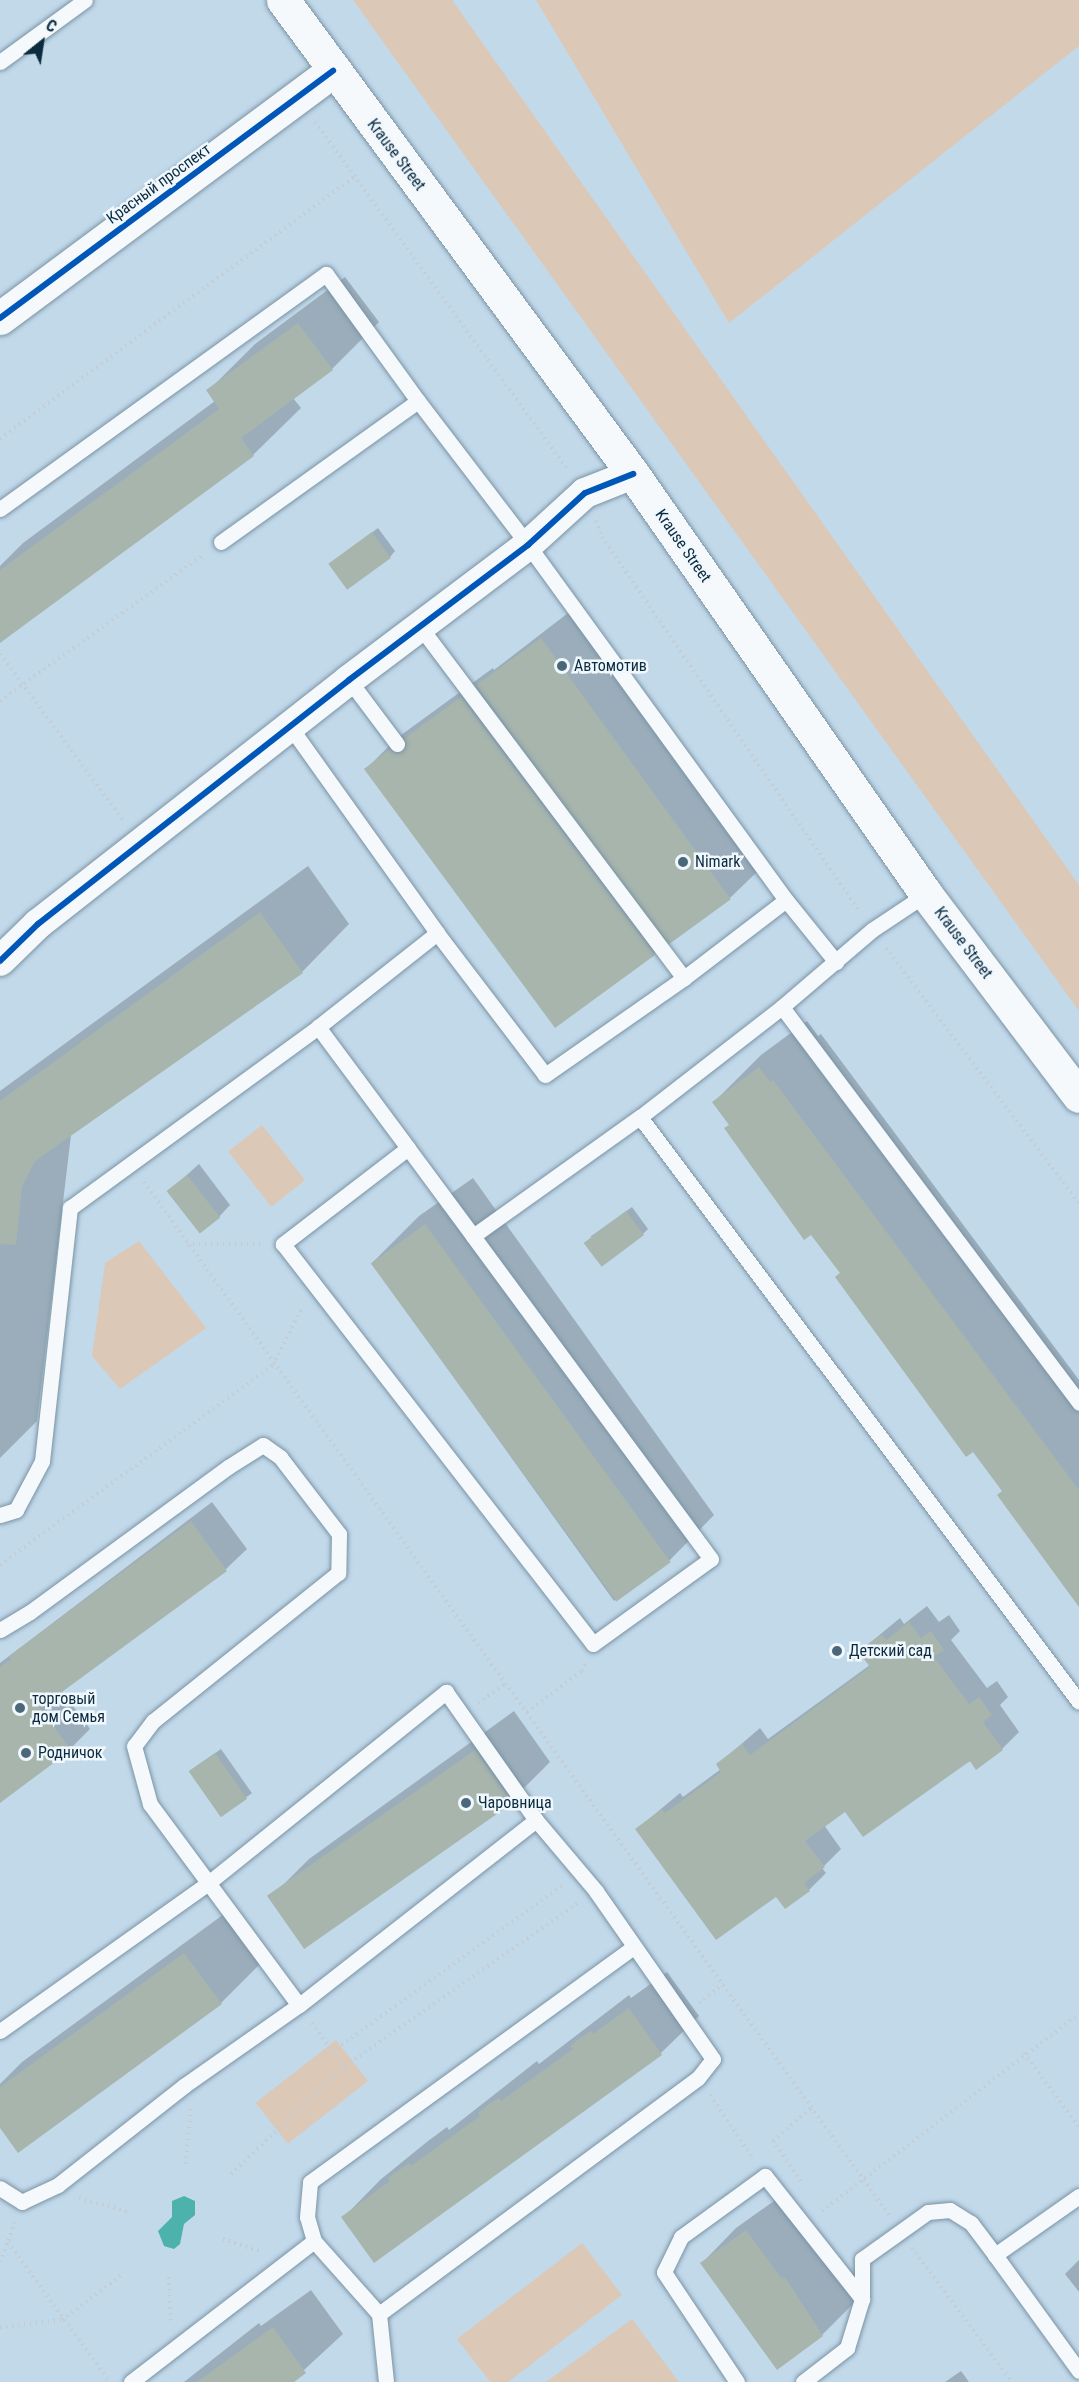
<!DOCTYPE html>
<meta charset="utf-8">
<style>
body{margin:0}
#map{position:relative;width:1079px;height:2382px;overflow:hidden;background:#c2d9ea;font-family:"Roboto Condensed",sans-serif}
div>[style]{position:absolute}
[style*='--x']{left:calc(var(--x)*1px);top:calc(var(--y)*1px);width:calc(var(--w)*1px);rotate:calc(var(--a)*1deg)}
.green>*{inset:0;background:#dcc8b7;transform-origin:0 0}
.water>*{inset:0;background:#4cb2ab}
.shadow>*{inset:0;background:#0003;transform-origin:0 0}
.building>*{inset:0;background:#a7b5ad;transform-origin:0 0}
.path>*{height:4px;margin-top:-2px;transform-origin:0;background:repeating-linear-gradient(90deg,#c5ccd1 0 1.5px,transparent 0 6px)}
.roads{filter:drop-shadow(0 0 2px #7a94a4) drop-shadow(0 0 2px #7a94a4)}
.lane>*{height:15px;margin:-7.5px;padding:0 7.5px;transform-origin:7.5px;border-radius:7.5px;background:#f6f9fc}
.street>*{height:30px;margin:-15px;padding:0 15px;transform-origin:15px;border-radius:15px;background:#f6f9fc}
.secondary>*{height:33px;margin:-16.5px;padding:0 16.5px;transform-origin:16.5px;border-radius:16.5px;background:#f6f9fc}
.cycleway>*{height:6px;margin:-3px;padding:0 3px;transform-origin:3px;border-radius:3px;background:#0057b8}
.dots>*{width:16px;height:16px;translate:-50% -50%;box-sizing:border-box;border:3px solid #f0f7fd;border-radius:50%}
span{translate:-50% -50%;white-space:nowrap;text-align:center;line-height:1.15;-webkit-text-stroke:5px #f0f7fd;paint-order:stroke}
.street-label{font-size:16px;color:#0b2b3f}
.poi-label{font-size:16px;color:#0b2b3f}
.left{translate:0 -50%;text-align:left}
.north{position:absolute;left:12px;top:12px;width:60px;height:60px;-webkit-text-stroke:4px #f0f7fd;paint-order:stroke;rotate:30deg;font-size:16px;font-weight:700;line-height:24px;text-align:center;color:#0b2b3f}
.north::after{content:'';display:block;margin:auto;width:21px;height:27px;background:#0b2b3f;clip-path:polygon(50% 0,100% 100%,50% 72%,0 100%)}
</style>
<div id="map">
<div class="green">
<i style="clip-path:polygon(353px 0,452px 0,1079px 885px,1079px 1011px)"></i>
<i style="clip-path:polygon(536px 0,1079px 0,1079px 46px,729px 323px)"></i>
<i style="left:262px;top:1125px;width:70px;height:43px;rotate:52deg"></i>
<i style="clip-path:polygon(139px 1241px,206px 1328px,120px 1389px,92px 1356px,105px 1263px)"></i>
<i style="left:336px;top:2040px;width:52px;height:102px;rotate:52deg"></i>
<i style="clip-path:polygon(582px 2243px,622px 2295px,508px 2382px,490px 2382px,457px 2339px)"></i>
<i style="clip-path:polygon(632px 2319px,679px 2382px,546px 2382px)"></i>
</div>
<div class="water">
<i style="clip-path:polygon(184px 2196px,195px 2201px,195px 2215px,184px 2224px,180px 2244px,174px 2249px,164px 2246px,158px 2231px,172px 2217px,172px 2201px)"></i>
</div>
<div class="shadow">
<i style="clip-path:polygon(345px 277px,379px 322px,332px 369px,293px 398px,301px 408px,253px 455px,9px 635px,0 624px,0 566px,23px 543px,215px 401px,208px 391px,255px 344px)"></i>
<i style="clip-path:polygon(378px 528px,395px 551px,390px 557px,336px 559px)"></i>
<i style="clip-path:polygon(568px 613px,758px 871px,731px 897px,669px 939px,654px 954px,366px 769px,397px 738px,493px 668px,494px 670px)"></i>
<i style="clip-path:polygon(308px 866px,349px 924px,302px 972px,71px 1135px,37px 1421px,0 1458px,0 1091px)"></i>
<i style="clip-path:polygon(807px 1021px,818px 1036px,821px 1034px,1079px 1380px,1079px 1603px,1003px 1491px,714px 1102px,761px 1055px)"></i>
<i style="clip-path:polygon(199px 1164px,230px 1205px,219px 1217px,169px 1191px)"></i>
<i style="clip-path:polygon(473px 1178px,714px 1515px,667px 1563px,614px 1601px,372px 1263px,419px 1216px)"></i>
<i style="clip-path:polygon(632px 1207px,648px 1229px,643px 1234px,590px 1237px)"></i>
<i style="clip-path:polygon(212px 1502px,247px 1549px,226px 1569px,62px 1691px,90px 1729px,70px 1749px,0 1801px,0 1663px)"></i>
<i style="clip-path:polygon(927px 1606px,939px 1622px,949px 1615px,960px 1631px,951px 1640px,987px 1688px,997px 1681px,1008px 1697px,1000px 1705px,1019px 1732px,1002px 1749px,845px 1810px,824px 1825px,841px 1849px,822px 1868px,826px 1873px,809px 1890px,776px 1895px,637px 1829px,680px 1793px,683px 1797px,721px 1769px,718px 1764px,760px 1728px,768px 1739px,870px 1665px,860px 1651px,900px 1618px,904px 1624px)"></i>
<i style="clip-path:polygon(514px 1711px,550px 1762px,511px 1801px,270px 1898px,309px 1859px)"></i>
<i style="left:221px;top:1749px;width:54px;height:39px;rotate:55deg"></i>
<i style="clip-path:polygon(224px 1914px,260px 1964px,221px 2003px,0 2125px,0 2084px,22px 2062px)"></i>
<i style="clip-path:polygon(667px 1972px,699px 2016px,661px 2053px,375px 2261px,343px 2218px,380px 2180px,428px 2141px,447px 2127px,449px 2130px,528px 2068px,537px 2061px,539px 2064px,629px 1995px,631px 1998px)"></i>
<i style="clip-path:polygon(781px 2196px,857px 2300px,822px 2335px,702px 2263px,736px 2228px)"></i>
<i style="clip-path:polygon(1079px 2260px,1079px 2292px,1065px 2274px)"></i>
<i style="clip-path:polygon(311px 2290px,343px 2334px,291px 2382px,184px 2382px,259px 2323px,261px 2326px)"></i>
<i style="clip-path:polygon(961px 2371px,969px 2382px,945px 2382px)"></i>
</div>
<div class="building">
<i style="clip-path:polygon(298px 323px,333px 370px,241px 438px,254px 456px,0 643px,0 570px,219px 409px,206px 390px)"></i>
<i style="left:372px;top:532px;width:32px;height:54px;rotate:54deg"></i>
<i style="left:541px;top:638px;width:323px;height:80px;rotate:54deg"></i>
<i style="clip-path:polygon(461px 697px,655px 955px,555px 1028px,364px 769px,389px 750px,402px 752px,405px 738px)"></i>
<i style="clip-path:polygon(260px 912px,303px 973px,35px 1161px,22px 1187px,16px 1245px,0 1244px,0 1101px)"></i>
<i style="clip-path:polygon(759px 1067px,770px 1082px,773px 1080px,1079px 1490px,1079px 1607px,997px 1495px,1002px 1491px,973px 1452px,966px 1457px,835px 1277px,840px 1273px,811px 1235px,804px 1240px,724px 1128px,729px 1125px,712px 1102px)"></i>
<i style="left:187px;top:1175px;width:54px;height:26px;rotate:52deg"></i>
<i style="left:626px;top:1211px;width:30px;height:53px;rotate:53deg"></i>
<i style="left:425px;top:1224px;width:418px;height:67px;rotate:54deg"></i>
<i style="clip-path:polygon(191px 1521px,227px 1571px,40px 1708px,71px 1750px,0 1803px,0 1667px,11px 1659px,9px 1656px)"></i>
<i style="clip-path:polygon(909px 1622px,921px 1638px,931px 1631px,944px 1650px,934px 1657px,969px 1704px,979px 1697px,992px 1715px,983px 1722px,1003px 1750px,976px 1770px,970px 1761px,863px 1837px,845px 1812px,805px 1841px,825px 1867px,804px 1883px,810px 1891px,785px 1909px,776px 1897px,716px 1940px,635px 1829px,662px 1809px,665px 1813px,721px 1772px,716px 1764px,742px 1744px,750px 1755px,870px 1667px,858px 1651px,882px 1634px,886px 1640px)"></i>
<i style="left:475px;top:1750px;width:65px;height:254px;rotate:55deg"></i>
<i style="left:215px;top:1753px;width:56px;height:32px;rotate:55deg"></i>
<i style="clip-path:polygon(184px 1953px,222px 2004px,18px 2153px,0 2128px,0 2087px)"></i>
<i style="clip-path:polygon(629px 2008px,662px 2055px,374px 2263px,341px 2217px,390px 2181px,388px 2178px,409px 2163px,411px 2166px,480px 2116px,478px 2113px,488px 2105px,499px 2098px,501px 2101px,573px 2049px,570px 2046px,580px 2038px,591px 2031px,593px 2034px)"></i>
<i style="clip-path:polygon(746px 2230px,782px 2279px,785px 2277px,823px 2336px,777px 2370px,700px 2263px)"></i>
<i style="clip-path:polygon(273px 2327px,306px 2373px,294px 2382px,197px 2382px)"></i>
</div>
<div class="path">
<i style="--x:315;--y:122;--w:430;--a:54"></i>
<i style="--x:0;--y:439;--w:440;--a:-36.5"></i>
<i style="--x:596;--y:521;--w:17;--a:69"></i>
<i style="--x:602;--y:537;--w:455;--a:55.5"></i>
<i style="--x:0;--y:654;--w:207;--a:53.5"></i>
<i style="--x:0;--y:701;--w:250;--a:-35.7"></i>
<i style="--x:886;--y:948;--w:320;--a:52.9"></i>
<i style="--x:144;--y:1182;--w:1274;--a:54.2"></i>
<i style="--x:187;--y:1244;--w:74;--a:0"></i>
<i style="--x:0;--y:1565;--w:338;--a:-36.2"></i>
<i style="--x:273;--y:1365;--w:66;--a:-63"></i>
<i style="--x:478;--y:1703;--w:33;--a:-35"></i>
<i style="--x:527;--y:1712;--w:69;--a:-36.7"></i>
<i style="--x:582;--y:1671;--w:8;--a:-67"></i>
<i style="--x:699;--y:2003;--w:31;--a:-38"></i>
<i style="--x:312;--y:2023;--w:35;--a:55"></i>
<i style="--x:332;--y:2052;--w:285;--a:-35.9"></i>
<i style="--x:1024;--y:2053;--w:92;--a:53.4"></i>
<i style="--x:345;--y:2066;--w:284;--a:-35"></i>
<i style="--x:710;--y:2095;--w:76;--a:55.7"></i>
<i style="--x:186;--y:2164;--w:56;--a:-84.9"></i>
<i style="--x:231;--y:2174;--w:157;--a:-43.5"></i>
<i style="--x:345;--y:2066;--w:19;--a:-133"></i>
<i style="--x:801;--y:2181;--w:49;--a:-125"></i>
<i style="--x:773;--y:2141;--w:52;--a:-41.1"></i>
<i style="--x:79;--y:2198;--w:51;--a:15.9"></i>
<i style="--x:822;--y:2211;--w:324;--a:-37.5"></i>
<i style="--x:15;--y:2222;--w:21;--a:109"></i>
<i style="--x:8;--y:2242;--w:172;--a:54"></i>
<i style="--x:223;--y:2239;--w:41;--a:18.4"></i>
<i style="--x:912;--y:2248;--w:167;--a:53.3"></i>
<i style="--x:0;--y:2262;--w:22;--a:-68"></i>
<i style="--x:169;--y:2277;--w:47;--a:87.6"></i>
<i style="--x:0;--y:2327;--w:62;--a:-6.4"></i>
<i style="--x:62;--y:2320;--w:78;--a:-37.2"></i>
</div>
<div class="roads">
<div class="lane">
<i style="--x:0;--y:62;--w:105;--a:-36.1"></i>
<i style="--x:0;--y:509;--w:402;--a:-35.8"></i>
<i style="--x:326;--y:274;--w:157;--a:54.1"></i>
<i style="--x:221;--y:542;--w:242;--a:-35.6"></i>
<i style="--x:418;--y:401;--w:181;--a:52.6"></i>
<i style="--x:528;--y:545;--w:439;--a:54"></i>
<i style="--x:421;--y:628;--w:438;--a:53.1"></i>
<i style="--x:349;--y:680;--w:80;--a:53.1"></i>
<i style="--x:291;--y:728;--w:252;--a:54.5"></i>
<i style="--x:926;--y:894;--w:65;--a:146.3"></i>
<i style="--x:872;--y:930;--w:118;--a:139.5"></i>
<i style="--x:782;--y:1007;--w:495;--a:53.1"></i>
<i style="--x:782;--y:1007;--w:180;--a:142.2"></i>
<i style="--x:640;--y:1117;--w:731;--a:53.11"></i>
<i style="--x:408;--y:1148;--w:151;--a:-126.6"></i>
<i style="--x:318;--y:1027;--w:152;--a:-38.3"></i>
<i style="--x:437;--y:933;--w:178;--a:52.7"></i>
<i style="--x:545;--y:1075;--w:169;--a:-34.9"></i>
<i style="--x:684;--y:978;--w:128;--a:-37.4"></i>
<i style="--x:786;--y:900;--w:80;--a:51.1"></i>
<i style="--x:473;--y:1236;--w:109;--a:-126.5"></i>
<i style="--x:408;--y:1148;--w:158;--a:142.5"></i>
<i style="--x:283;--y:1244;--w:506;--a:52.22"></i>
<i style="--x:593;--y:1644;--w:145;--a:-35.8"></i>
<i style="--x:711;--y:1559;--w:401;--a:-126.4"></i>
<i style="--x:473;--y:1236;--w:205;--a:-35.5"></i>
<i style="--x:0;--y:1515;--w:17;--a:-17"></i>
<i style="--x:16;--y:1510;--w:55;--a:-62"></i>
<i style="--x:42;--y:1461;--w:255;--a:-83.7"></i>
<i style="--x:70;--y:1208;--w:307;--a:-36.1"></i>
<i style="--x:0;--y:1630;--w:35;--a:-31"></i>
<i style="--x:30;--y:1612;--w:245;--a:-36.2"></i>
<i style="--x:228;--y:1467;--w:41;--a:-32.2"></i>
<i style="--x:263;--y:1445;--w:21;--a:35"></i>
<i style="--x:280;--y:1457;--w:97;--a:52.5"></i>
<i style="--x:339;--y:1534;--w:39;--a:91"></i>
<i style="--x:338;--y:1573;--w:237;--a:141.3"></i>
<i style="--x:153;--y:1721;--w:31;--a:127"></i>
<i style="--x:134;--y:1746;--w:60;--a:74.6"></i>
<i style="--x:150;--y:1804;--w:250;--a:53.5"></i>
<i style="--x:0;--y:2031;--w:254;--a:-35.4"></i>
<i style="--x:207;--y:1884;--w:307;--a:-38.8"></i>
<i style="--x:446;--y:1692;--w:156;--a:54.9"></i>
<i style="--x:536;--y:1820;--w:301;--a:142"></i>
<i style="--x:299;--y:2005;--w:139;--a:144.9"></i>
<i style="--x:185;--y:2085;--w:162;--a:141.8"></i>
<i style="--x:58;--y:2185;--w:40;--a:155"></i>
<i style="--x:22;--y:2202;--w:26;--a:-148"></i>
<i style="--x:1079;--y:2196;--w:103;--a:144.9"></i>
<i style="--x:995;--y:2255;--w:143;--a:54.1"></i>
<i style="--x:314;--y:2241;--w:25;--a:-106"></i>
<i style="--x:307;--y:2217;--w:35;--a:-85"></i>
<i style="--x:310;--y:2182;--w:399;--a:-36"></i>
<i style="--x:379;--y:2314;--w:397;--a:-36.5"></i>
<i style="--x:698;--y:2078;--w:24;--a:-52"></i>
<i style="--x:713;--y:2059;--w:205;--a:-124.9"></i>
<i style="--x:596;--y:1891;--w:93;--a:-130.2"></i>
<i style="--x:131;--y:2382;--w:231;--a:-37.6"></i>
<i style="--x:314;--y:2241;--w:98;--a:48.3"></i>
<i style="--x:379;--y:2314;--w:68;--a:84.1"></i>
<i style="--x:737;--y:2382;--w:132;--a:-123.6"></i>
<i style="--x:664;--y:2272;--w:39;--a:-64"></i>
<i style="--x:681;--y:2237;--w:104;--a:-36"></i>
<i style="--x:765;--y:2176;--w:157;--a:51.7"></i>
<i style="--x:803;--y:2382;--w:56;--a:-37.7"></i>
<i style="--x:847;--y:2348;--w:51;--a:-73"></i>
<i style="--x:862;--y:2299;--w:40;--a:-90"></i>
<i style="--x:862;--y:2259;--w:81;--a:-35.5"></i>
<i style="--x:928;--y:2212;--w:22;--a:-5"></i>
<i style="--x:950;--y:2210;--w:25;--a:32"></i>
<i style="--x:971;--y:2223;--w:40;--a:53"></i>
</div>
<div class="street">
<i style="--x:0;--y:961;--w:53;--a:-44.2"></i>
<i style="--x:38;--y:924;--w:395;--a:-38.1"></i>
<i style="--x:349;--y:680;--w:224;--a:-37"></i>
<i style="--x:528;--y:545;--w:77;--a:-42.4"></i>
<i style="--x:585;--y:493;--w:52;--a:-21.6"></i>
</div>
<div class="secondary">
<i style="--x:283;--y:0;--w:589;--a:53.56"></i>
<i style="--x:633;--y:474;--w:512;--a:55.1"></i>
<i style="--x:926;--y:894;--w:253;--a:52.9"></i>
<i style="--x:0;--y:318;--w:415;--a:-36.6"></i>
</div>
</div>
<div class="cycleway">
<i style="--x:0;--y:318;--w:415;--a:-36.6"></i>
<i style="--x:0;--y:961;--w:53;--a:-44.2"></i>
<i style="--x:38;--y:924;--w:395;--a:-38.1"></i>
<i style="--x:349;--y:680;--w:224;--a:-37"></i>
<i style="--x:528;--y:545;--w:77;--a:-42.4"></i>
<i style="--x:585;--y:493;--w:52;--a:-21.6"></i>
</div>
<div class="dots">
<i style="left:562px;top:666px;background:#4b687b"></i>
<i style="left:683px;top:862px;background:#4b687b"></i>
<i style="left:837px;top:1651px;background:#4b687b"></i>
<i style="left:20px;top:1708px;background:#4b687b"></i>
<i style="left:26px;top:1753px;background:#4b687b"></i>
<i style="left:466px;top:1803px;background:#4b687b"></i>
</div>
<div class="street-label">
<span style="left:396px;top:155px;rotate:53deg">Krause Street</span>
<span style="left:159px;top:184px;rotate:-36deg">Красный проспект</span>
<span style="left:683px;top:546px;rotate:55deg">Krause Street</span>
<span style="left:963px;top:943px;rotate:53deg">Krause Street</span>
</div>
<div class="poi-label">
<span class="left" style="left:574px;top:666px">Автомотив</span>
<span class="left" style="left:695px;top:862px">Nimark</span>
<span class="left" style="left:849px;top:1651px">Детский сад</span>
<span class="left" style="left:32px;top:1708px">торговый<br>дом Семья</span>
<span class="left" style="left:38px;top:1753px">Родничок</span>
<span class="left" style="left:478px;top:1803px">Чаровница</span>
</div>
<div class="north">С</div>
</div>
